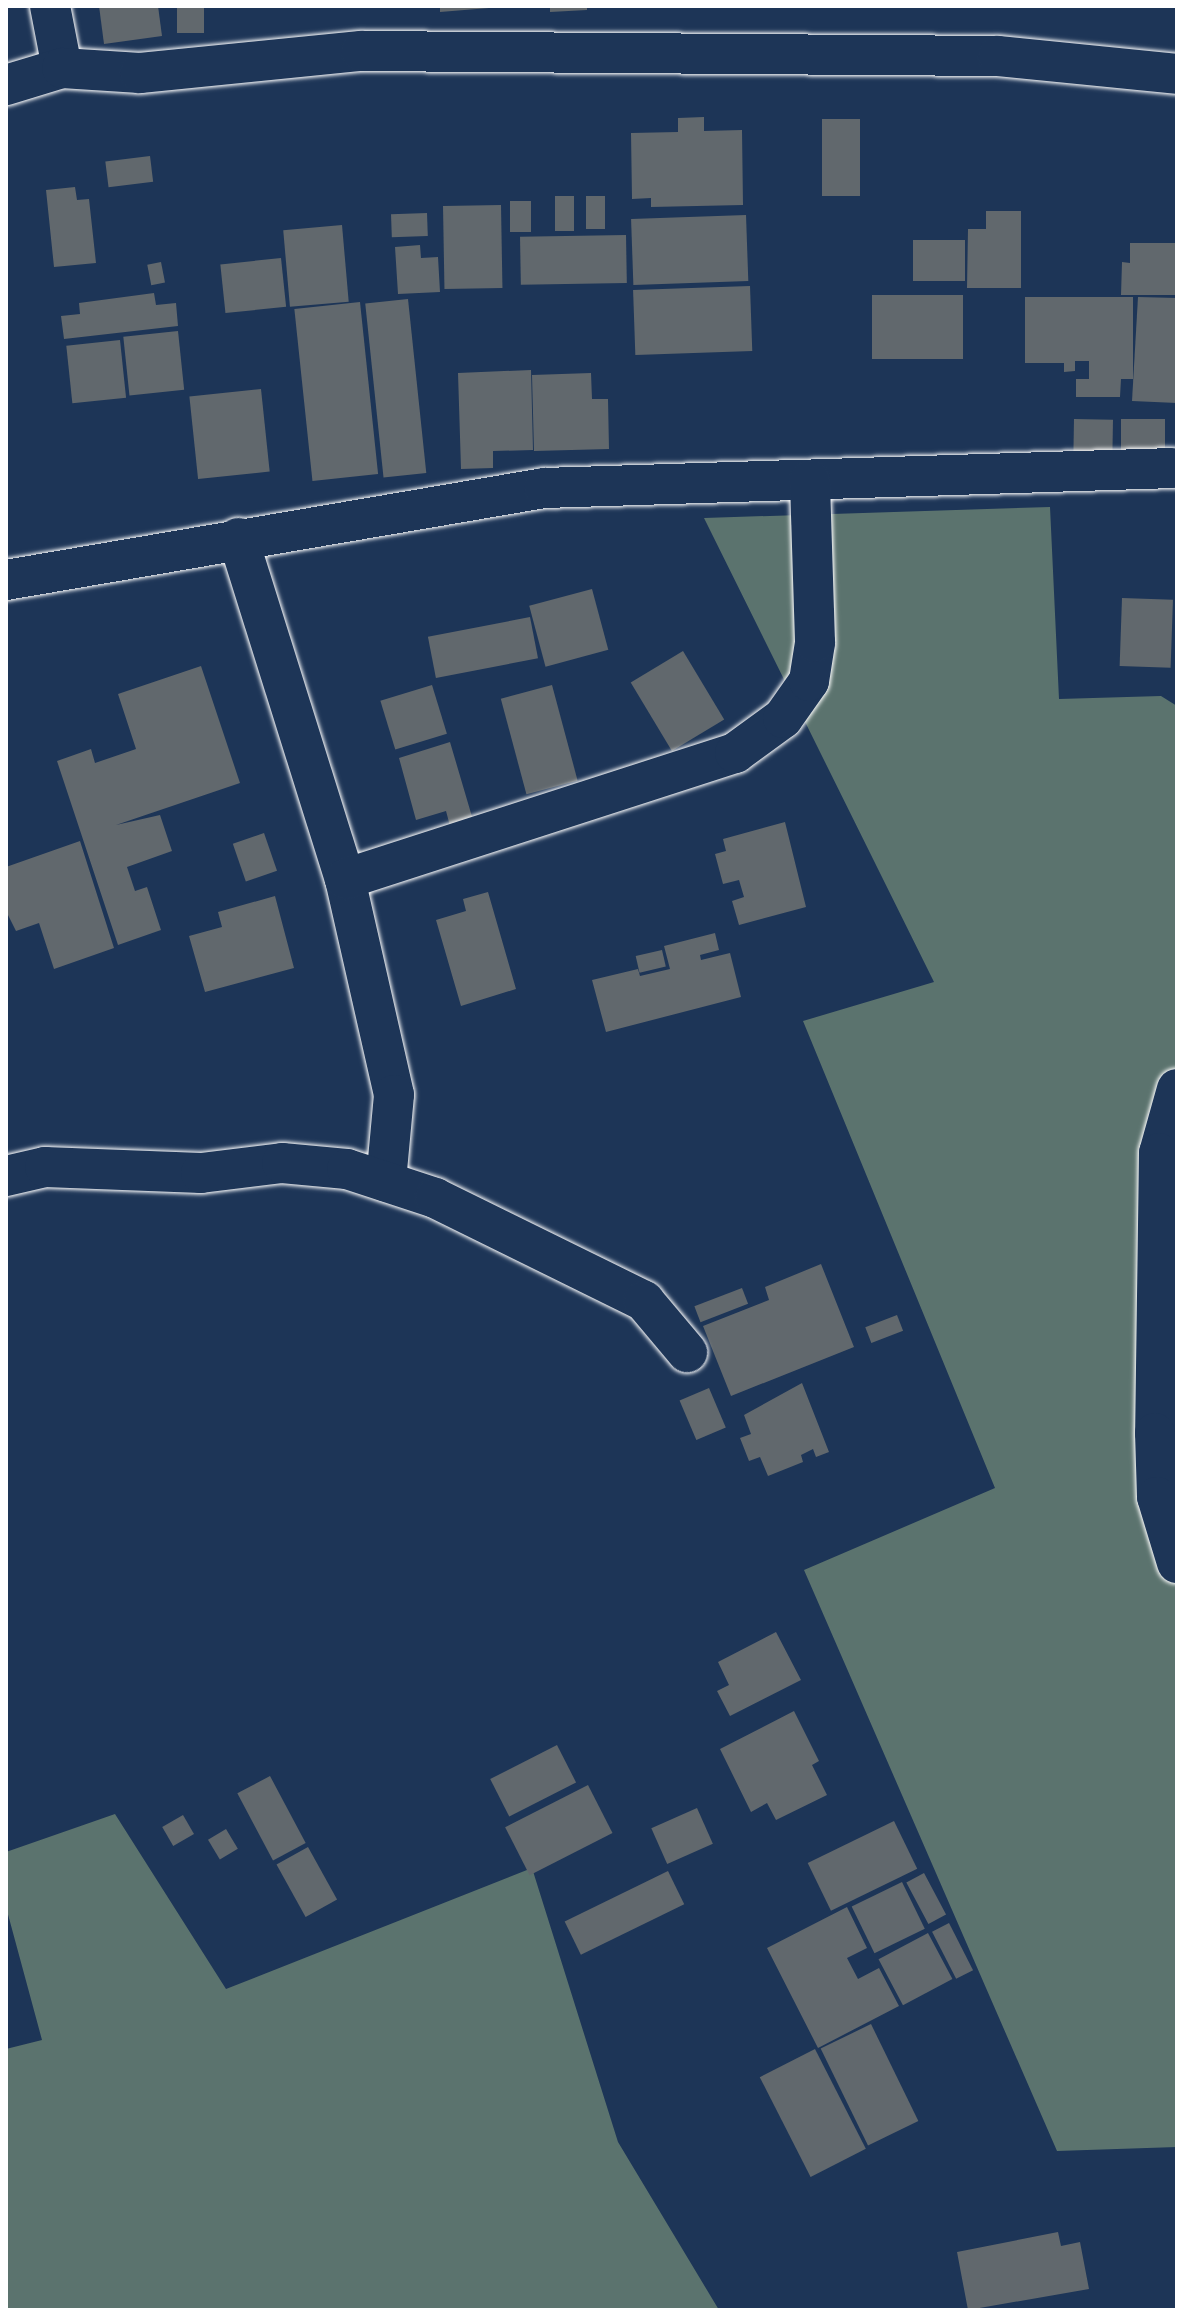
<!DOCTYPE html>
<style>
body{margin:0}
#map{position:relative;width:1183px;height:2316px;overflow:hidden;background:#1d3557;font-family:Kalam,sans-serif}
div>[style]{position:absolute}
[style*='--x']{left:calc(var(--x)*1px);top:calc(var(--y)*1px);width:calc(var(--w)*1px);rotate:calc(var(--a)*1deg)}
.green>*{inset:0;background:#5b736e}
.building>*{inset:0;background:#61686d;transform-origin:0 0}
.roads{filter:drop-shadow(0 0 2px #fff) drop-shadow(0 0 2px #fff)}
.minor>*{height:40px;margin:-20px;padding:0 20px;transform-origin:20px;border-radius:20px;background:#1d3557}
span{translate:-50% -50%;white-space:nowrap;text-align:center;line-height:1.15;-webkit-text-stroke:6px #1d3557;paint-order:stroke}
.frame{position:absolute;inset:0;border:8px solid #fff;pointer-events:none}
</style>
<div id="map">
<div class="green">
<i style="clip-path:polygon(1050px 507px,1059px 699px,1161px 696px,1177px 706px,1177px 2147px,1057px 2151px,804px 1570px,995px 1488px,803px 1021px,934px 982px,704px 518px)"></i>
<i style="clip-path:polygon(115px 1814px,226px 1989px,532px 1868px,618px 2142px,719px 2310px,6px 2310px,6px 2049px,42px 2040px,6px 1907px,6px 1852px)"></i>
</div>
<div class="building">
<i style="clip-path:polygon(99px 6px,158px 6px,162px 36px,104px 44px)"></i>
<i style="left:177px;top:6px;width:27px;height:27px"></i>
<i style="clip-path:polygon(440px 6px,489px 6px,489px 8px,440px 12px)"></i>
<i style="clip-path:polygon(550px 6px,587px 6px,587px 10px,550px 12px)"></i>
<i style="clip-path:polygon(704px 117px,704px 131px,742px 130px,743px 205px,651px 207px,651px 198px,632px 199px,631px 133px,678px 132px,678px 118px)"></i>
<i style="left:822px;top:119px;width:38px;height:77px"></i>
<i style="left:150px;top:156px;width:26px;height:45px;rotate:83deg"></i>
<i style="clip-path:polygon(75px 187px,77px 200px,89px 199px,96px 263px,54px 267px,46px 190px)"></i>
<i style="left:574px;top:196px;width:35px;height:19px;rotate:90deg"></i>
<i style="left:586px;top:196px;width:19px;height:33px"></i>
<i style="left:510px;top:201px;width:21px;height:31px"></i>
<i style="left:501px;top:205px;width:83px;height:58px;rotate:89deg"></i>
<i style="clip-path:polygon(986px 211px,1021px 211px,1021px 288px,967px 288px,968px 229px,986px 229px)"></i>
<i style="left:427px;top:213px;width:23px;height:36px;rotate:88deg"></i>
<i style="left:746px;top:215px;width:66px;height:115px;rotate:88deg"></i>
<i style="left:342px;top:225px;width:77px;height:59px;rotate:85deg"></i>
<i style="left:626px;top:235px;width:48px;height:106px;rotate:89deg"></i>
<i style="left:913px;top:240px;width:52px;height:41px"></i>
<i style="clip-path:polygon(1130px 243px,1177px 243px,1177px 295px,1121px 295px,1122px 262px,1130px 263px)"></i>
<i style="clip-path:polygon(420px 245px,421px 258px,438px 257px,440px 292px,398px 294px,395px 247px)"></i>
<i style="left:281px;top:258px;width:49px;height:61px;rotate:84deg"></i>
<i style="left:161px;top:262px;width:21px;height:14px;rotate:79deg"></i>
<i style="left:750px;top:286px;width:65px;height:117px;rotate:88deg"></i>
<i style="clip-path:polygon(154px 293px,156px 305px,176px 303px,178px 326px,64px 339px,61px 316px,80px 314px,79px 303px)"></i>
<i style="left:872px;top:295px;width:91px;height:64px"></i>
<i style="clip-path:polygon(1025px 297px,1133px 297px,1133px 379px,1121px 379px,1120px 397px,1076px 397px,1076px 379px,1089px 379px,1089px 361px,1075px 361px,1075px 371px,1064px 372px,1064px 363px,1025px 363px)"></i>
<i style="clip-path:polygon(1138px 297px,1177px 298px,1177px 403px,1132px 401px)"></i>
<i style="left:408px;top:299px;width:175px;height:43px;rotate:84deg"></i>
<i style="left:360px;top:302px;width:173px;height:66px;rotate:84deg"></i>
<i style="left:178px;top:331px;width:59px;height:55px;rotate:84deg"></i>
<i style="left:120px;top:340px;width:58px;height:54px;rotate:84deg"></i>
<i style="clip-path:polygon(531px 370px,533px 450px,493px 451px,493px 468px,461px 469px,458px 373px)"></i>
<i style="clip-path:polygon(591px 373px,592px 399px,608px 399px,609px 449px,534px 451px,532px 375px)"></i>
<i style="left:261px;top:389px;width:83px;height:72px;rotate:84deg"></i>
<i style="left:1074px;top:419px;width:39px;height:48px;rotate:1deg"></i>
<i style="left:1121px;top:419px;width:44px;height:47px"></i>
<i style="left:592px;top:589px;width:63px;height:65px;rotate:75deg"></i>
<i style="left:1122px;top:598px;width:51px;height:68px;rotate:2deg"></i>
<i style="left:530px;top:617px;width:42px;height:104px;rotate:79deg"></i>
<i style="left:683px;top:651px;width:80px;height:61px;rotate:59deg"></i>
<i style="clip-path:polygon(201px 666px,240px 783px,116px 825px,160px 815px,172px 851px,127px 867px,135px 891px,147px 887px,161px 930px,118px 945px,57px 761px,91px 749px,95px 763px,136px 749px,118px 694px)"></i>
<i style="left:432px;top:685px;width:51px;height:54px;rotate:73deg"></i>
<i style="left:552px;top:685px;width:99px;height:53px;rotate:75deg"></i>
<i style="clip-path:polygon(450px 742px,473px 820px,450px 826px,446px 811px,416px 820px,399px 758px)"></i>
<i style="clip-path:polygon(785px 822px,806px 907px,739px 925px,732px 901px,744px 897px,739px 880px,723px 884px,715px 854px,726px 851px,723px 839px)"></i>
<i style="left:264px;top:833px;width:40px;height:33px;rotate:71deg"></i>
<i style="clip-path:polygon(80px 841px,114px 948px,54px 969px,39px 923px,16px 931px,6px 911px,6px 867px)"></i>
<i style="clip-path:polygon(488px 892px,516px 989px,461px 1006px,436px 920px,466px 911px,463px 899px)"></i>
<i style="clip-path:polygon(275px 896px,294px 968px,205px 992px,189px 936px,222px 927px,218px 912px)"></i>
<i style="clip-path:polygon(715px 933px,719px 950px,700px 955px,701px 960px,730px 953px,741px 997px,606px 1032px,592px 980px,638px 969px,640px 976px,670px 969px,664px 946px)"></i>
<i style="left:662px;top:950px;width:17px;height:27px;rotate:77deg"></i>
<i style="clip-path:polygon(821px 1264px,854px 1347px,731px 1396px,703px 1326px,769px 1300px,765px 1287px)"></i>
<i style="left:742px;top:1288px;width:17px;height:51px;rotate:69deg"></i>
<i style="left:897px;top:1315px;width:17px;height:34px;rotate:69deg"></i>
<i style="clip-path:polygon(802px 1383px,829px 1452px,816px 1457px,813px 1449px,801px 1455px,803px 1462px,768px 1476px,760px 1457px,749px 1461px,740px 1438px,751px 1434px,744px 1415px)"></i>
<i style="left:709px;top:1388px;width:43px;height:32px;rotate:67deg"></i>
<i style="clip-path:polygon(776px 1632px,801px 1680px,730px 1716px,717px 1691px,729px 1685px,718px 1662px)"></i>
<i style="clip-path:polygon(794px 1711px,819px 1761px,812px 1765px,827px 1795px,776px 1820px,767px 1803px,751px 1812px,720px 1749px)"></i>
<i style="left:557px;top:1745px;width:42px;height:75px;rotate:63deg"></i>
<i style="left:270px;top:1776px;width:76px;height:37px;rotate:62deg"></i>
<i style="left:588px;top:1785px;width:54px;height:93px;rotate:63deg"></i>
<i style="left:697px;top:1808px;width:39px;height:50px;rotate:66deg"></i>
<i style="left:183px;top:1815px;width:22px;height:24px;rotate:60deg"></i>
<i style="left:894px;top:1821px;width:53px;height:96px;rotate:64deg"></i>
<i style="left:226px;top:1829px;width:23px;height:21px;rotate:59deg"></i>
<i style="left:308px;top:1847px;width:60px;height:36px;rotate:61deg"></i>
<i style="left:668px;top:1871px;width:37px;height:115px;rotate:64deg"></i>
<i style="left:924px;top:1873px;width:47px;height:20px;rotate:62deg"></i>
<i style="left:902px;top:1882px;width:52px;height:56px;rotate:64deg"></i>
<i style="clip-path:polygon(847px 1907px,867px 1948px,847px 1958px,858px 1979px,879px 1968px,899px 2006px,818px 2048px,767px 1948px)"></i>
<i style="left:949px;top:1923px;width:53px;height:19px;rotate:63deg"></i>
<i style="left:928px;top:1933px;width:52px;height:56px;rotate:62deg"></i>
<i style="left:871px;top:2024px;width:108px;height:56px;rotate:64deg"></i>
<i style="left:815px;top:2049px;width:112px;height:62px;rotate:63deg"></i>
<i style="clip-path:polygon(1058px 2232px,1061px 2246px,1080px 2242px,1089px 2289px,968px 2310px,957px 2252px)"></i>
</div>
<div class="roads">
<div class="minor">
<i style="--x:50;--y:6;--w:63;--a:79"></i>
<i style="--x:6;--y:85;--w:59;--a:-16.9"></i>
<i style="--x:62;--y:68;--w:78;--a:3.7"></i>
<i style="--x:140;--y:73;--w:222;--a:-5.7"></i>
<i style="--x:361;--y:51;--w:637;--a:0.45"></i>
<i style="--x:998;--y:56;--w:180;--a:5.7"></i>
<i style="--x:238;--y:538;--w:357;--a:72.6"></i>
<i style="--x:345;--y:879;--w:221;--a:77.2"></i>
<i style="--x:394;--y:1095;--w:87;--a:95.3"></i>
<i style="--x:6;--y:580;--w:546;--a:-9.7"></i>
<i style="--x:544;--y:488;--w:629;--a:-1.82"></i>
<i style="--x:345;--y:879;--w:410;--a:-17.9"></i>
<i style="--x:735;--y:753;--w:59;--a:-36.1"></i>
<i style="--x:783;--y:718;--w:45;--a:-54.9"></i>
<i style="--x:809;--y:681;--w:39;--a:-81"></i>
<i style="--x:815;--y:642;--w:162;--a:-91.8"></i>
<i style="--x:1177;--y:1089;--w:66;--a:105.7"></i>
<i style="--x:1159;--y:1153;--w:280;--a:90.8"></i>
<i style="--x:1155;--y:1433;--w:64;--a:88.2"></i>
<i style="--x:1157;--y:1497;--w:69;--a:73.1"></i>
<i style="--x:6;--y:1176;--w:40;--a:-13"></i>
<i style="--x:45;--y:1167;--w:156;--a:2.2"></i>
<i style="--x:201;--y:1173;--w:82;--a:-7"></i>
<i style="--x:282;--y:1163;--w:65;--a:5.3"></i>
<i style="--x:347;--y:1169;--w:93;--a:18.2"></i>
<i style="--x:435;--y:1198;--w:233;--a:26.2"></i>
<i style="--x:644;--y:1301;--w:67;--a:49.9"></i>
</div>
</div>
<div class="frame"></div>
</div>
